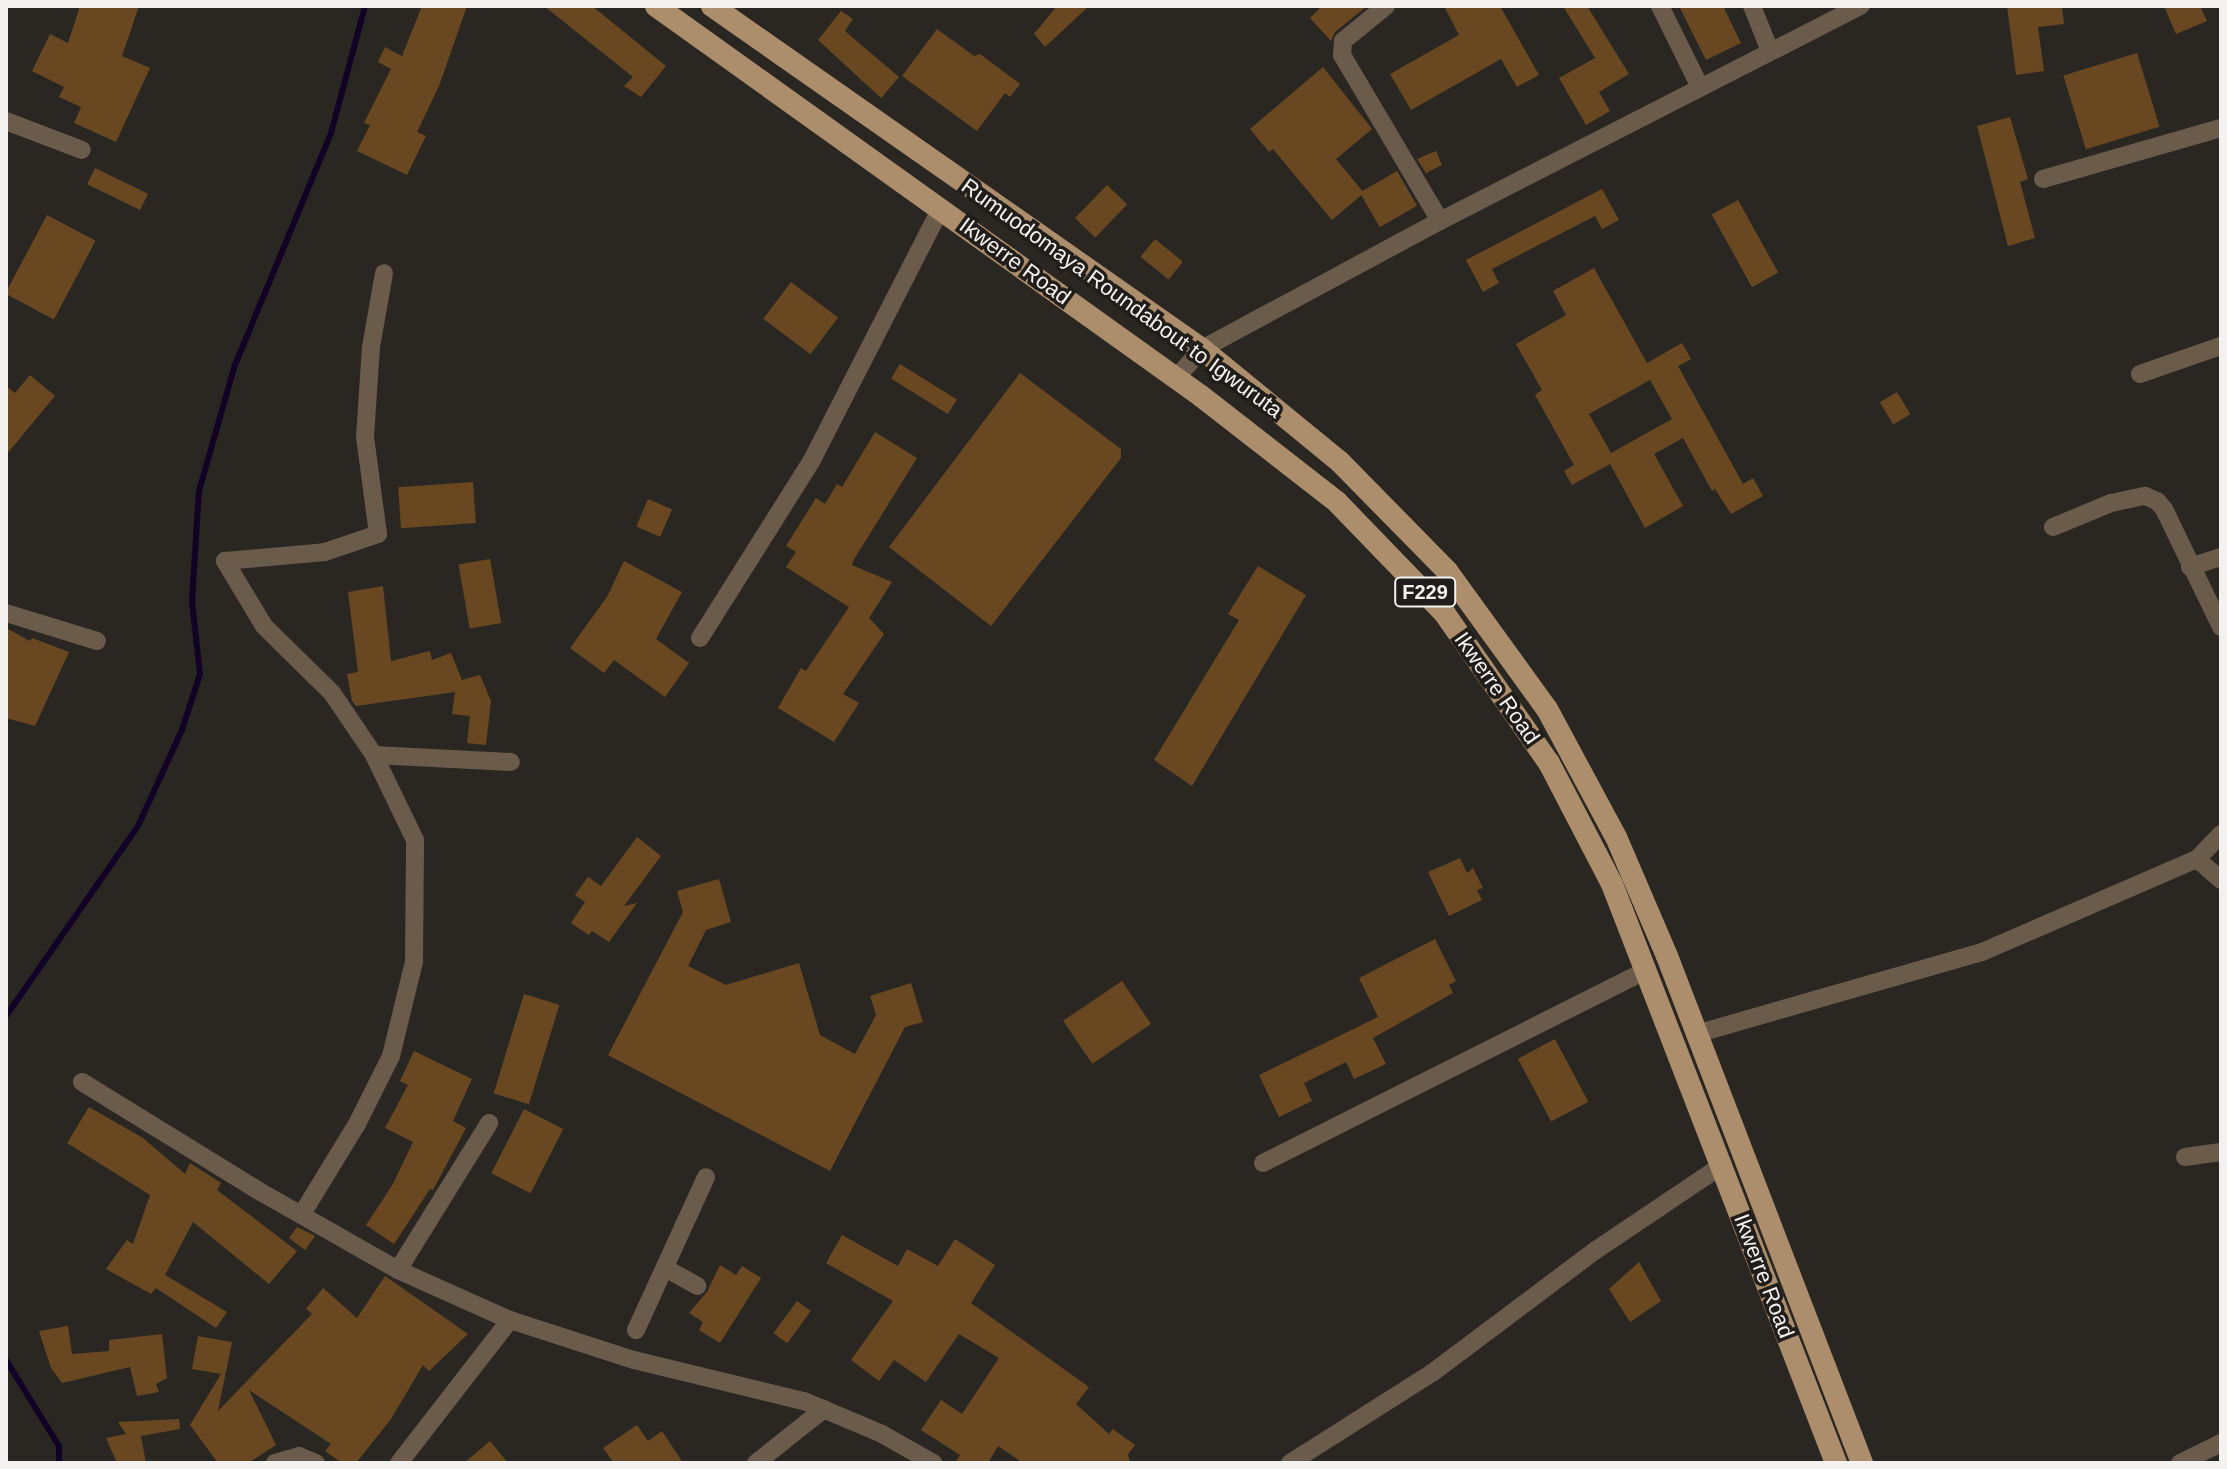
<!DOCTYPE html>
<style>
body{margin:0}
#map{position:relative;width:2227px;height:1469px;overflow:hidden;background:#2a2723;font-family:Arial,sans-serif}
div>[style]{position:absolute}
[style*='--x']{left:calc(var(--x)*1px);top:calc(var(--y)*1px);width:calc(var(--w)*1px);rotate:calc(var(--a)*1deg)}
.stream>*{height:6px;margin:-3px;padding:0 3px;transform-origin:3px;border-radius:3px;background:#110325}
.building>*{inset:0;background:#694821;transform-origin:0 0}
.minor>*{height:18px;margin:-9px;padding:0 9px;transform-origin:9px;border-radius:9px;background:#6a5b4b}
.primary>*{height:22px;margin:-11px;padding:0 11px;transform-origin:11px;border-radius:11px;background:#ac8d6c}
span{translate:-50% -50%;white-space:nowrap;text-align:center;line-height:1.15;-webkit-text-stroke:7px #201d1a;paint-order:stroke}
.shield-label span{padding:2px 6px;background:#201d1a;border:2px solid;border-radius:6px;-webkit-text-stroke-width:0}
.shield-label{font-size:20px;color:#f4f2f0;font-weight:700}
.street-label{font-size:22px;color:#f4f2f0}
.frame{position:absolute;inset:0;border:8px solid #f4f2f0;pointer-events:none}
</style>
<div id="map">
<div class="stream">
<i style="--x:6;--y:1016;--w:231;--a:-55.2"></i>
<i style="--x:138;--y:826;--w:106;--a:-65.4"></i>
<i style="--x:182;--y:730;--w:59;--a:-72.2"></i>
<i style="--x:200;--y:674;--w:73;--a:-96.3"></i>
<i style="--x:192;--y:601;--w:110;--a:-86.4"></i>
<i style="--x:199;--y:491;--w:131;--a:-74.1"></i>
<i style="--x:235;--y:365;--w:251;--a:-67.5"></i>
<i style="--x:331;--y:133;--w:131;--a:-75"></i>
<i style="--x:6;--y:1360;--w:101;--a:58.4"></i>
<i style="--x:59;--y:1446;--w:17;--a:90"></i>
</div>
<div class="building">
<i style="clip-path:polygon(80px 6px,139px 6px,122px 56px,150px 68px,116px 142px,74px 123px,81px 107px,59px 97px,64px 87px,32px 71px,50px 34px,68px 43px)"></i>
<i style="clip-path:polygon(422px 6px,467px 6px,439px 86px,417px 132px,426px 136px,407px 175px,357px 151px,370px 125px,364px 123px,391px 69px,378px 62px,385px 47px,402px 56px)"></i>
<i style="clip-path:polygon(544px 6px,592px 6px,666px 66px,641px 97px,624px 86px,633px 77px)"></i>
<i style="clip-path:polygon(1057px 6px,1089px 6px,1045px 47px,1034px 34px)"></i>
<i style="clip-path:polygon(1322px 6px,1367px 6px,1335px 32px,1331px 41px,1310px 18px)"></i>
<i style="clip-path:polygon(1444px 6px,1500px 6px,1539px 75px,1517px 87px,1501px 59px,1411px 110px,1390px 74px,1459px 35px)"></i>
<i style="clip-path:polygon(1563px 6px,1587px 6px,1629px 74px,1599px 92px,1610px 111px,1586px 125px,1559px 78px,1595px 58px)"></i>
<i style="clip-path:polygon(1679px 6px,1723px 6px,1741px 43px,1706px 60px)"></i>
<i style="clip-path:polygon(2007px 6px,2062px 6px,2064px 24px,2038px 27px,2044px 71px,2016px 75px)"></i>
<i style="clip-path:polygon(2164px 6px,2200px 6px,2207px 21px,2176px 34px)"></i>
<i style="clip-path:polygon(841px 11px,853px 19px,845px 31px,899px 77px,881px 98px,818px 40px)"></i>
<i style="clip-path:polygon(937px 29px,974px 56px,980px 54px,1020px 84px,1010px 97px,1005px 93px,977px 131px,902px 76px)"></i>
<i style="left:2137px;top:53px;width:77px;height:77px;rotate:73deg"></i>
<i style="clip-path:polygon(1323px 67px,1372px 129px,1336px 159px,1364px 193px,1332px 220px,1273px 149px,1269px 152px,1250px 129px)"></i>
<i style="clip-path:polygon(2010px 117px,2028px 179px,2020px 182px,2035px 238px,2008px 246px,1977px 126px)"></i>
<i style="clip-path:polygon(1436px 151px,1442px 165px,1426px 173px,1417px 159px)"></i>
<i style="left:95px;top:168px;width:59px;height:18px;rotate:26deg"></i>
<i style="left:1397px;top:171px;width:40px;height:43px;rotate:60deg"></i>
<i style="left:1107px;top:185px;width:28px;height:46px;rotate:44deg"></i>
<i style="clip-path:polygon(1602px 189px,1619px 220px,1602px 229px,1595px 216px,1492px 269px,1499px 283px,1483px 292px,1466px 260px)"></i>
<i style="left:1738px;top:200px;width:83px;height:30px;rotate:61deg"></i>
<i style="left:47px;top:215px;width:55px;height:89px;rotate:28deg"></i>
<i style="left:1155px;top:239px;width:36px;height:23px;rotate:39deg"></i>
<i style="clip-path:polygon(evenodd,1594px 268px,1647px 363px,1682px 343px,1691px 359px,1678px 366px,1743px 484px,1753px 478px,1763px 496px,1731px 514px,1715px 489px,1712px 491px,1683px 438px,1654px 454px,1683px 506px,1645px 528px,1610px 464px,1572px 485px,1564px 471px,1574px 465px,1535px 395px,1542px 390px,1516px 344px,1566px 315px,1553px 291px,1594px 268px,1650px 380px,1672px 419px,1611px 453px,1589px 414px,1650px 380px)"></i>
<i style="left:791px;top:282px;width:59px;height:46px;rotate:37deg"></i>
<i style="left:900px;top:364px;width:67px;height:17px;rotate:32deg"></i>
<i style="clip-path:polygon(1020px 373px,1121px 449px,1121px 458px,991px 626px,889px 547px)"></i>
<i style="clip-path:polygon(30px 375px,55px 396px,6px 455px,6px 386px,15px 393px)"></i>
<i style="left:1897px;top:392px;width:26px;height:20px;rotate:59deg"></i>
<i style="clip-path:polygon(875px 432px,917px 458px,853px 561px,852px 565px,892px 582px,869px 618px,884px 634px,843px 694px,859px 703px,834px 742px,778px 708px,801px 668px,806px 671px,849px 607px,786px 567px,796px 552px,786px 546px,816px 498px,825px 504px,837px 484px,842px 487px)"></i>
<i style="left:473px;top:482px;width:41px;height:75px;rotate:86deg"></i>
<i style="left:648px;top:499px;width:26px;height:30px;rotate:23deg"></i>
<i style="left:490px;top:559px;width:65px;height:32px;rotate:80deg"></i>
<i style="clip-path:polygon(624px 561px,682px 592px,656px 639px,689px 663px,665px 697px,614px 660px,604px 673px,570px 648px,607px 597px)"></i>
<i style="clip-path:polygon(1258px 566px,1306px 595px,1192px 786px,1154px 760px,1239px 620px,1228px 614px)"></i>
<i style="clip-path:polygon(383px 586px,391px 661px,430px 651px,432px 660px,451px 653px,462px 680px,480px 675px,491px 701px,486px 745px,467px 743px,470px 716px,452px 714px,455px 692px,356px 706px,352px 701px,347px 674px,358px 672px,348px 592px)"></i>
<i style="clip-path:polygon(6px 628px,30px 641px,32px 638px,69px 652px,35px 726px,6px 718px)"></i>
<i style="clip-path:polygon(637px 837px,661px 856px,624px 906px,637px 903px,609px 942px,592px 931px,589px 935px,571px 923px,585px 902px,575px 895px,588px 877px,601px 886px)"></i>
<i style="clip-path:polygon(1460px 858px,1467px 873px,1473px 868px,1483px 888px,1477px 890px,1482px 900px,1449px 916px,1428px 872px)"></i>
<i style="clip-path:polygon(719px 879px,731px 922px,706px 930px,688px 966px,726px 985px,799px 963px,820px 1035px,855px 1054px,876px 1015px,870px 996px,911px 983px,923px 1022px,905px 1027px,830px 1171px,608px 1055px,683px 912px,677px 891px)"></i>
<i style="clip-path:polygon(1435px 939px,1456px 981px,1449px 985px,1453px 993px,1373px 1038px,1386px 1064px,1354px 1079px,1346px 1062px,1304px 1083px,1312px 1101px,1279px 1117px,1259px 1075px,1378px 1017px,1359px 978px)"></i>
<i style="left:1122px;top:981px;width:52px;height:71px;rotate:56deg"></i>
<i style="left:524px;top:994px;width:37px;height:104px;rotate:17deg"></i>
<i style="left:1555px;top:1039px;width:71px;height:42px;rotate:62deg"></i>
<i style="clip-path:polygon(414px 1051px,472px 1079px,453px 1121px,466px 1128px,433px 1190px,430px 1189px,394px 1244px,366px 1225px,393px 1184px,413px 1142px,385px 1128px,408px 1085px,400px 1081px)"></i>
<i style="clip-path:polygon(89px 1107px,143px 1138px,185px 1174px,190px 1163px,221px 1183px,217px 1190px,297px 1251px,269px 1284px,193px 1222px,165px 1275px,227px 1312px,216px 1328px,156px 1288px,151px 1294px,106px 1269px,127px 1240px,133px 1244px,150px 1195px,67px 1143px)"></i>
<i style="left:524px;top:1109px;width:44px;height:72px;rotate:27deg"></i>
<i style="clip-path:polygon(297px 1227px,315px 1236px,305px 1250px,289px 1238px)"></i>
<i style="clip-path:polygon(842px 1235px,898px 1266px,907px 1249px,938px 1266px,955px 1239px,995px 1265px,971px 1303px,1089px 1387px,1076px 1404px,1109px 1434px,1113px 1429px,1135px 1445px,1128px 1454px,1130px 1463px,1023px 1463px,998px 1446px,988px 1463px,955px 1463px,960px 1455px,921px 1430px,941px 1400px,962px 1414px,999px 1358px,959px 1334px,926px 1382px,894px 1360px,879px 1381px,851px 1360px,893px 1301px,826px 1263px)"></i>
<i style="clip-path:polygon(1639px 1262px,1661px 1301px,1630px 1322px,1609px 1289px)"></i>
<i style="clip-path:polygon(720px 1265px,736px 1275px,742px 1266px,761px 1278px,720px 1343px,699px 1330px,703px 1322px,689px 1313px,707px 1292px)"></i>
<i style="clip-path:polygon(385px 1276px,468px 1334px,429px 1371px,423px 1365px,391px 1419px,356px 1463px,342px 1463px,325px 1451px,331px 1444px,249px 1390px,276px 1445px,248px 1463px,218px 1463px,190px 1425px,221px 1374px,192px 1369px,198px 1336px,232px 1342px,218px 1411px,312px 1314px,306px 1309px,323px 1288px,357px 1318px)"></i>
<i style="left:797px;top:1301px;width:17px;height:40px;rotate:36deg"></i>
<i style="clip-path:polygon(68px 1326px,72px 1354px,109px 1351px,109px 1340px,162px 1334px,167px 1378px,156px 1384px,159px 1392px,137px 1396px,130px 1367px,62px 1383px,51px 1368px,39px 1331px)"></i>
<i style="clip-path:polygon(179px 1419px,180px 1429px,141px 1436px,146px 1463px,117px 1463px,106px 1438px,126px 1434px,118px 1422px)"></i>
<i style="clip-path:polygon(637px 1425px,648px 1441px,662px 1431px,683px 1463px,614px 1463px,603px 1448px)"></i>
<i style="clip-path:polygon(490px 1441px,508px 1463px,464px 1463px)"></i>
</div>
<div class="minor">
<i style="--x:1386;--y:6;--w:55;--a:140.9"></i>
<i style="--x:1343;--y:41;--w:14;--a:94"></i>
<i style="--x:1342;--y:55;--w:193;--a:59.4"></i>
<i style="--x:1660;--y:6;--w:90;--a:63.7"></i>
<i style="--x:1752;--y:6;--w:48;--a:68.2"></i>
<i style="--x:6;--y:121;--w:81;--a:20.9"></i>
<i style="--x:2043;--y:179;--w:185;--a:-16"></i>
<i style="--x:2140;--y:374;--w:86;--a:-19.1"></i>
<i style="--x:1176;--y:378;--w:39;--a:-48"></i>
<i style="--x:1202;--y:349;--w:270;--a:-28.3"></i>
<i style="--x:1440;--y:221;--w:473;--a:-27.1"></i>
<i style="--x:2053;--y:527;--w:63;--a:-22.5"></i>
<i style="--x:2111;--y:503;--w:35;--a:-12"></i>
<i style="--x:2145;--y:496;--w:13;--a:23"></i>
<i style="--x:2157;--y:501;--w:11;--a:49"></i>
<i style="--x:2164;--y:509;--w:131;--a:64.2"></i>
<i style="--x:2190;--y:567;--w:33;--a:-18"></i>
<i style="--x:6;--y:613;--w:95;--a:17.1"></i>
<i style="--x:700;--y:638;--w:210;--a:-57.8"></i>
<i style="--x:812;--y:460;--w:283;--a:-62.9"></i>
<i style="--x:374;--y:755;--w:137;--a:2.9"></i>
<i style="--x:2197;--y:859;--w:35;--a:-46"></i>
<i style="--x:1696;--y:1034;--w:298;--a:-16"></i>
<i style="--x:1982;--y:952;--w:234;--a:-23.4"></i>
<i style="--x:2197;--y:859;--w:32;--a:41"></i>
<i style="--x:82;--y:1082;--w:208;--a:31.6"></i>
<i style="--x:259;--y:1191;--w:160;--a:29.6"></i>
<i style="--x:398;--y:1270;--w:123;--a:24.1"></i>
<i style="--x:510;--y:1320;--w:130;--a:17.9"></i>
<i style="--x:634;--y:1360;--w:175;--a:13.6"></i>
<i style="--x:804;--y:1401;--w:85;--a:22.9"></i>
<i style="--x:882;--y:1434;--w:59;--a:29.6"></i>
<i style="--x:2185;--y:1157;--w:36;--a:-8"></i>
<i style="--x:1263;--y:1163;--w:429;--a:-26.7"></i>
<i style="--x:302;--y:1214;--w:105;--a:-58.6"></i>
<i style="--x:357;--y:1124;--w:76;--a:-63.4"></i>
<i style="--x:391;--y:1056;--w:97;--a:-76.3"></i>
<i style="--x:414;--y:962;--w:122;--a:-89.5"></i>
<i style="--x:415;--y:840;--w:94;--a:-115.8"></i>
<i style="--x:374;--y:755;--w:75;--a:-124.1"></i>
<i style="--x:332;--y:693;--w:95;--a:-135.4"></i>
<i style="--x:264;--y:626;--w:76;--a:-121"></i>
<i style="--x:225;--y:561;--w:100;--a:-5.1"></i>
<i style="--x:325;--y:552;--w:56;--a:-18.8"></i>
<i style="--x:378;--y:534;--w:98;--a:-97.6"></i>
<i style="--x:365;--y:437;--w:90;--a:-86.2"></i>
<i style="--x:371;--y:347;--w:75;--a:-80"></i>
<i style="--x:665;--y:1268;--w:37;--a:29"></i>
<i style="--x:398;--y:1270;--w:173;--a:-58.2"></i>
<i style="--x:636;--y:1330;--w:168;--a:-65.4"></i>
<i style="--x:275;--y:1463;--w:25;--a:-16"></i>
<i style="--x:299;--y:1456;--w:18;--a:22"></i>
<i style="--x:399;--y:1463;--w:181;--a:-52.2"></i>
<i style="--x:756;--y:1463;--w:87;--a:-38.5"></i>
<i style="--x:1290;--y:1463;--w:168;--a:-32.4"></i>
<i style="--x:1432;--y:1373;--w:205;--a:-36.9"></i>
<i style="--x:1596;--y:1250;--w:151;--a:-33.9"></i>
<i style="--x:2180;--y:1463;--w:46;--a:-26"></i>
</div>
<div class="primary">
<i style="--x:656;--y:6;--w:670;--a:35.59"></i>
<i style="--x:1201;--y:396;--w:172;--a:37.9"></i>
<i style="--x:1337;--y:502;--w:156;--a:46"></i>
<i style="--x:1445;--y:614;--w:182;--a:55.1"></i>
<i style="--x:1549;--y:763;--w:136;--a:62.5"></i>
<i style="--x:1612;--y:884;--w:621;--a:68.85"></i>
<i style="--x:712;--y:6;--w:598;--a:34.99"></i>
<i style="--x:1202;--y:349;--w:178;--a:39.3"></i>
<i style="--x:1340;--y:462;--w:153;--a:45.5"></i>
<i style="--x:1447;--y:571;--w:170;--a:54.1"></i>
<i style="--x:1547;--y:709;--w:145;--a:61.7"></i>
<i style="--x:1616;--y:837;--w:129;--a:66.8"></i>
<i style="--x:1667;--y:956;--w:543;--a:68.96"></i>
</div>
<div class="shield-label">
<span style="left:1425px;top:592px">F229</span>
</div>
<div class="street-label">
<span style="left:1015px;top:261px;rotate:36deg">Ikwerre Road</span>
<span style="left:1122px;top:298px;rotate:36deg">Rumuodomaya Roundabout to Igwuruta</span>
<span style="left:1497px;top:688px;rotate:55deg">Ikwerre Road</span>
<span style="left:1764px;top:1276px;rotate:69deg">Ikwerre Road</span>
</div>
<div class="frame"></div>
</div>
